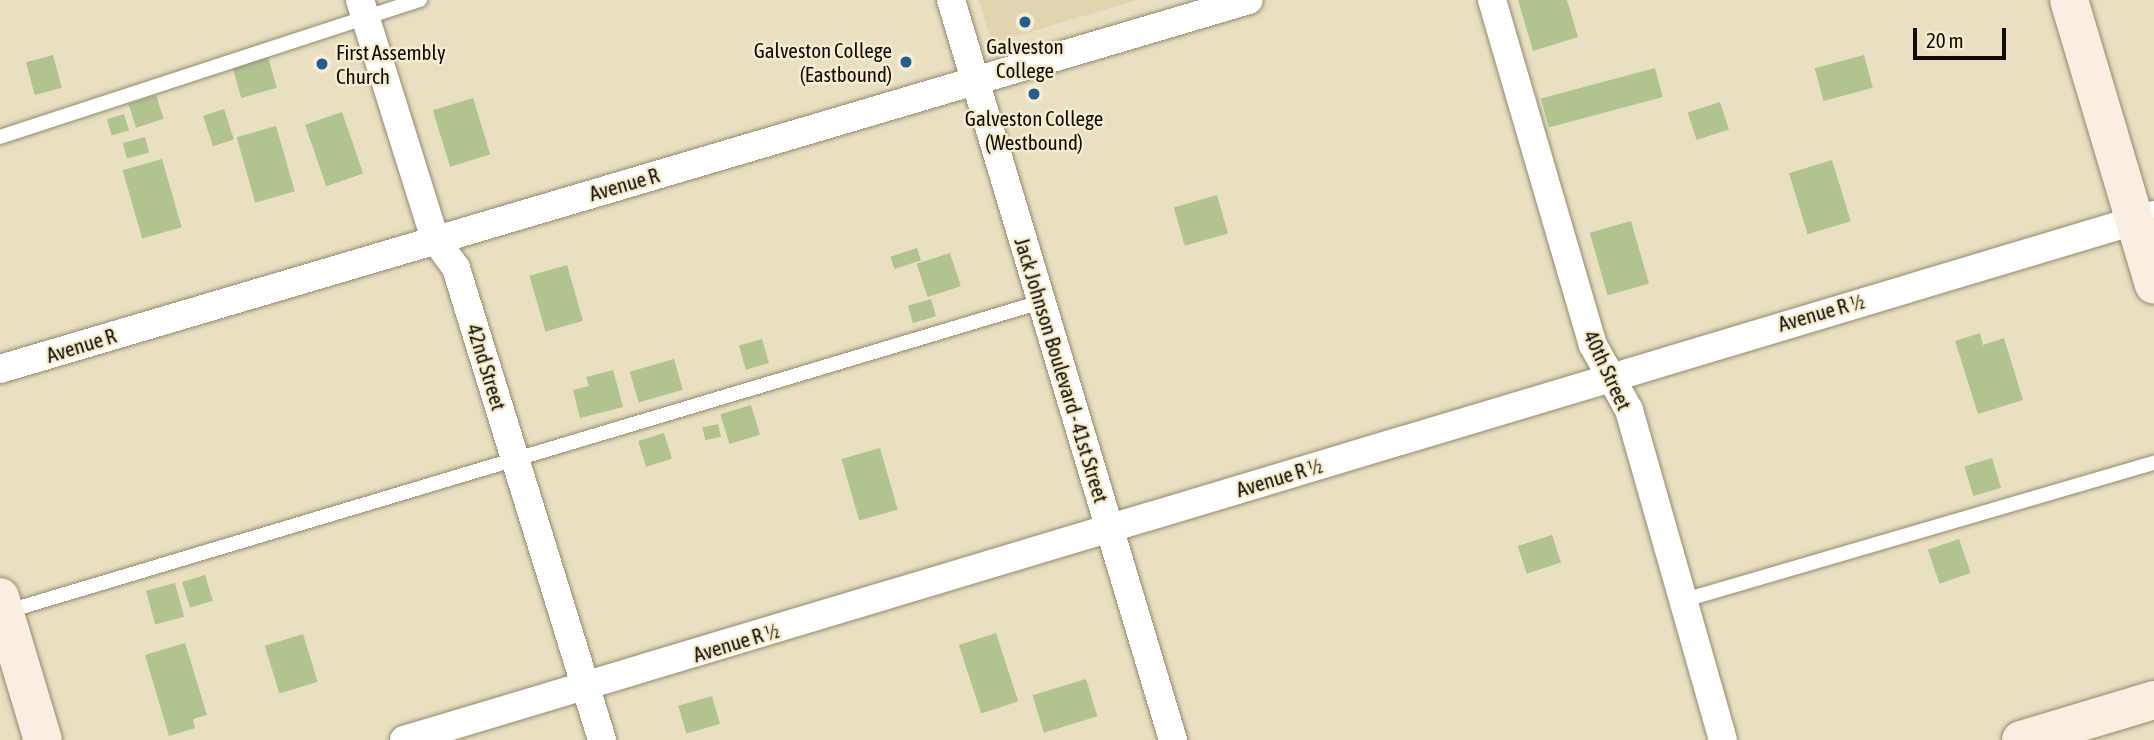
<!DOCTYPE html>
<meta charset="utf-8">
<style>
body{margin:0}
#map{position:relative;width:2154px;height:740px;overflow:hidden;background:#e9dfc1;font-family:"Asap Condensed",sans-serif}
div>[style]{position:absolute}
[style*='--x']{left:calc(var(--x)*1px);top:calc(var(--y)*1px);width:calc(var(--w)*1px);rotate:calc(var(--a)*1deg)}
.built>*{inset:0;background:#e0d5af}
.building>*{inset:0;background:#b1c48f;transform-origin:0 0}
.roads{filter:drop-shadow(0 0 2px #938a6e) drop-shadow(0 0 2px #938a6e)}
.lane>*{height:14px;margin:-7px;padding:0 7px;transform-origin:7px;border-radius:7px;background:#fff}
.street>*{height:28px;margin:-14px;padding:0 14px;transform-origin:14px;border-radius:14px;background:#fff}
.secondary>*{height:38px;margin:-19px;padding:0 19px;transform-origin:19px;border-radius:19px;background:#faede2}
.dots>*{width:19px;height:19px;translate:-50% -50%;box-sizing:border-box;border:4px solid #f6edce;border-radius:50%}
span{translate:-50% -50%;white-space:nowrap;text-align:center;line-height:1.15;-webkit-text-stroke:5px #f6edce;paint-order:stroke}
.poi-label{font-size:21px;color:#0f0c03}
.right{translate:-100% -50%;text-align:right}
.left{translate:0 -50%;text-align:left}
.street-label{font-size:21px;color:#0f0c03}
.scale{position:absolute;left:1913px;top:28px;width:93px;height:32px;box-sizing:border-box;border:4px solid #0f0c03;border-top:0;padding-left:9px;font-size:21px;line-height:24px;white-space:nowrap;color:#0f0c03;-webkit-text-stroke:5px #f6edce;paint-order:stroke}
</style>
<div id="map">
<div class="built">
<i style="clip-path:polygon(979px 0,1137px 0,992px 43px)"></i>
</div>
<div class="building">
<i style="clip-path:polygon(1518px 0,1567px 0,1578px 37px,1533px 51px)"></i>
<i style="left:53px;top:55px;width:34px;height:28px;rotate:75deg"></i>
<i style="left:1864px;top:55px;width:34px;height:51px;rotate:75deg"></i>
<i style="left:268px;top:57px;width:32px;height:37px;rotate:74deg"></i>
<i style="left:1655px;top:68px;width:30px;height:118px;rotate:75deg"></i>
<i style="left:156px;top:95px;width:25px;height:29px;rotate:72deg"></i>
<i style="left:473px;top:98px;width:59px;height:42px;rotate:73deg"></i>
<i style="left:1720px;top:102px;width:29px;height:34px;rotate:72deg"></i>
<i style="left:224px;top:109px;width:32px;height:22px;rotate:72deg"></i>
<i style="left:342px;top:112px;width:65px;height:39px;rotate:71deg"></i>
<i style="left:124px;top:114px;width:17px;height:18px;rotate:73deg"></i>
<i style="left:276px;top:126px;width:68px;height:41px;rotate:74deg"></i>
<i style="left:145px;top:137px;width:16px;height:23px;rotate:75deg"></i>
<i style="left:162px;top:159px;width:71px;height:41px;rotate:74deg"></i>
<i style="left:1832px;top:160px;width:64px;height:45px;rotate:73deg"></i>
<i style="left:1217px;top:195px;width:40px;height:45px;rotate:74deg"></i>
<i style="left:1631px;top:221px;width:65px;height:43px;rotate:74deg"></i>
<i style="left:917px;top:248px;width:13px;height:28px;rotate:72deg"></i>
<i style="left:950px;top:253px;width:35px;height:35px;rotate:72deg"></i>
<i style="left:567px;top:265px;width:58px;height:39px;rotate:74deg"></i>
<i style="left:931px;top:299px;width:18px;height:24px;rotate:74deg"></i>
<i style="clip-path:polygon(1980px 333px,1983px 345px,2004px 338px,2023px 400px,1978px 414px,1955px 341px)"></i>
<i style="left:762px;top:339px;width:25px;height:24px;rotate:74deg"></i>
<i style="left:674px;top:359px;width:32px;height:46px;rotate:74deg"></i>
<i style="clip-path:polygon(613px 370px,623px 407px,580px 418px,573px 390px,589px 386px,586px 377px)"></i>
<i style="left:751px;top:405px;width:31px;height:32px;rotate:73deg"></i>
<i style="left:718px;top:424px;width:13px;height:16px;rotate:77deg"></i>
<i style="left:664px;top:433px;width:27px;height:27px;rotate:73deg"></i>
<i style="left:880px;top:448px;width:64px;height:40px;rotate:74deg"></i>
<i style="left:1992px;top:458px;width:31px;height:29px;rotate:73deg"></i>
<i style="left:1552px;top:535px;width:29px;height:36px;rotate:72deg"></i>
<i style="left:1959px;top:539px;width:36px;height:33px;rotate:71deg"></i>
<i style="left:205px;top:575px;width:27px;height:24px;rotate:73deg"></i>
<i style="left:175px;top:583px;width:35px;height:30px;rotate:75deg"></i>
<i style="left:996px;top:633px;width:72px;height:39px;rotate:72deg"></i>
<i style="left:303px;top:634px;width:50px;height:40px;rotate:73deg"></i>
<i style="clip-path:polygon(185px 643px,207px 715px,193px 719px,195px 728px,169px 736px,145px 655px)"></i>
<i style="left:1086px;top:679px;width:39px;height:56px;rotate:73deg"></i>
<i style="left:712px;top:696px;width:29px;height:35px;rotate:74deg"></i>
</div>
<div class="roads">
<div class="lane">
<i style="--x:0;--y:137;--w:442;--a:-18.1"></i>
<i style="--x:1681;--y:601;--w:493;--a:-16.3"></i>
<i style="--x:5;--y:612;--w:1081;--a:-16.66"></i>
</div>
<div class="street">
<i style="--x:360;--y:0;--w:250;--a:72.6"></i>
<i style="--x:435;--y:239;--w:36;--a:54"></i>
<i style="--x:456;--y:268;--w:494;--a:72.8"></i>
<i style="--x:951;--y:0;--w:773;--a:73.3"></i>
<i style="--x:1492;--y:0;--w:359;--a:73.7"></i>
<i style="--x:1593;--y:345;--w:74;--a:61"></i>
<i style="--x:1629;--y:410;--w:343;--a:74.1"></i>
<i style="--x:0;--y:369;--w:1302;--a:-16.46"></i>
<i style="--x:404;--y:740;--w:1827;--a:-16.7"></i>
</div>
<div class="secondary">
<i style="--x:2069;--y:0;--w:297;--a:73.4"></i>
<i style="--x:0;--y:597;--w:149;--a:73.3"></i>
<i style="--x:2021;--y:740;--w:139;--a:-16.7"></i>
</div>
</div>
<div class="dots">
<i style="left:1025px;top:22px;background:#205d94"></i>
<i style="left:906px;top:62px;background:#205d94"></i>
<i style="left:322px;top:64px;background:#205d94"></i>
<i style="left:1034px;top:94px;background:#205d94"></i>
</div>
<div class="poi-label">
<span style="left:1025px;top:58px">Galveston<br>College</span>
<span class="right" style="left:892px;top:62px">Galveston College<br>(Eastbound)</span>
<span class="left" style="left:336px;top:64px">First Assembly<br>Church</span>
<span style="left:1034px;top:130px">Galveston College<br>(Westbound)</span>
</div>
<div class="street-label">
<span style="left:624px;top:184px;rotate:-16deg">Avenue R</span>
<span style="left:1821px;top:312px;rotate:-16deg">Avenue R ½</span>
<span style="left:81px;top:345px;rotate:-17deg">Avenue R</span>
<span style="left:487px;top:367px;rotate:73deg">42nd Street</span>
<span style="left:1062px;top:370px;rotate:73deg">Jack Johnson Boulevard - 41st Street</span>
<span style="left:1608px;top:370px;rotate:65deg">40th Street</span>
<span style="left:1279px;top:477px;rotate:-17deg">Avenue R ½</span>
<span style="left:736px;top:642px;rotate:-17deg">Avenue R ½</span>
</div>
<div class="scale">20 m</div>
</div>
